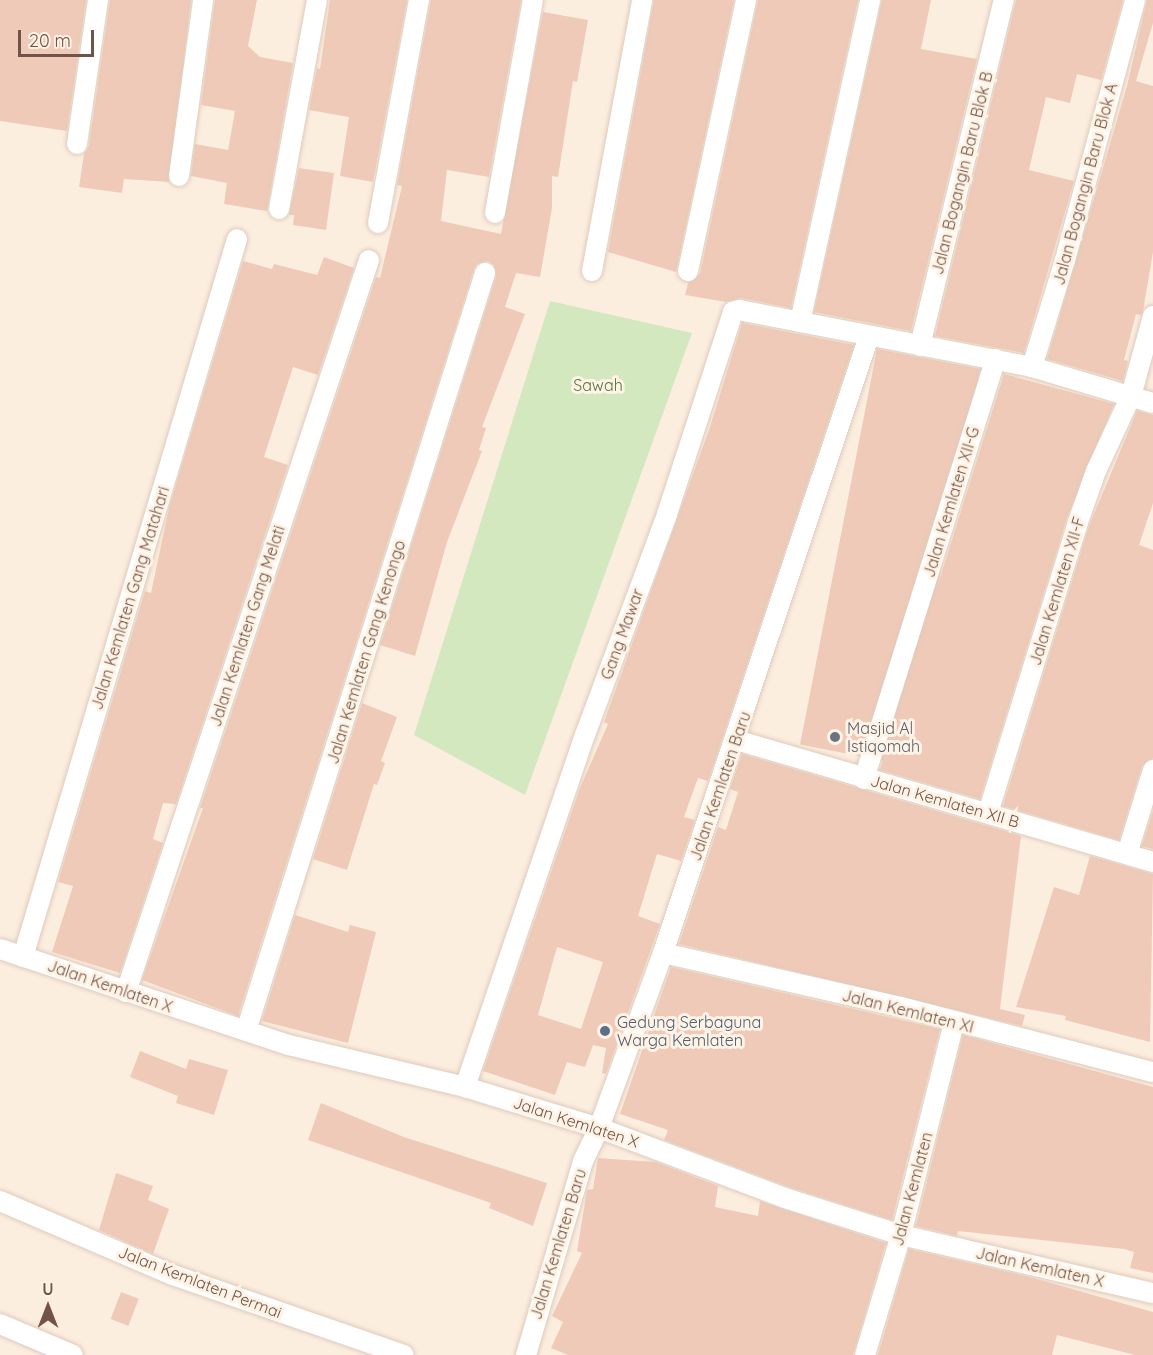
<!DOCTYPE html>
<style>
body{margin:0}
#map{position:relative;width:1153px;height:1355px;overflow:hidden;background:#fceedf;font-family:Quicksand,sans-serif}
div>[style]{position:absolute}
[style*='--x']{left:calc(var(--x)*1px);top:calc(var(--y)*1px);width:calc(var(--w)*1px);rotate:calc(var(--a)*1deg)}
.green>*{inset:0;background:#d3e8bf}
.building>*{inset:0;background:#f0cab8;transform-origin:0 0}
.roads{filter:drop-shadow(0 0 2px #dfcabc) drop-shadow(0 0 2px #dfcabc)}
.street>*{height:20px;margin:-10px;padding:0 10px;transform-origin:10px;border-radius:10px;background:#fff}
.dots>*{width:16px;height:16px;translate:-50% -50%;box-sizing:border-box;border:3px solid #fff3e5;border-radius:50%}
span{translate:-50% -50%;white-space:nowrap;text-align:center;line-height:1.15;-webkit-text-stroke:6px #fff3e5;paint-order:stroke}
.street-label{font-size:16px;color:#715348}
.park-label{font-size:16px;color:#547840}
.worship-label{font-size:16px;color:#5b616d}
.left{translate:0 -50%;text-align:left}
.service-label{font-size:16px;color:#4e5e75}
.north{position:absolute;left:18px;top:1277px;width:60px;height:60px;-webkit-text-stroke:4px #fff3e5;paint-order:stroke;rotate:0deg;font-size:16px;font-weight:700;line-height:24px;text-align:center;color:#715348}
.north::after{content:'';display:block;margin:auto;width:21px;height:27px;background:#715348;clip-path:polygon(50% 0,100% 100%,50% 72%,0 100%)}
.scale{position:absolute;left:18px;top:30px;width:76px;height:27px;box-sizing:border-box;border:3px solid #715348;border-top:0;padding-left:8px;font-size:18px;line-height:21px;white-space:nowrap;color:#715348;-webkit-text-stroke:4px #fff3e5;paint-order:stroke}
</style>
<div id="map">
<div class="green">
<i style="clip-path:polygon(550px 301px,692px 333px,525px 795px,414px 735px)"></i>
</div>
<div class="building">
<i style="clip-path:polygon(0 0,86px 0,67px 131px,0 121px)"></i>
<i style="clip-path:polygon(110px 0,191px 0,169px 182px,124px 179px,122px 193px,79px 187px,84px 154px,89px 146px)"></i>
<i style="clip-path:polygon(215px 0,257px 0,248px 46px,260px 57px,293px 63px,267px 211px,224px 204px,227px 183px,191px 176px,195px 144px,228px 150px,235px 111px,201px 105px)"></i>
<i style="clip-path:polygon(330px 0,407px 0,373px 182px,340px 176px,349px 117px,309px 110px,317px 68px,320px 69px)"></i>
<i style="clip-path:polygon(431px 0,521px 0,489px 177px,447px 170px,441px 221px,501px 234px,543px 12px,588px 20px,577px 82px,573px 81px,558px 177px,552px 176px,552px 208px,540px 277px,516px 273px,505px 307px,525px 314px,482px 427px,486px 428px,479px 450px,482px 451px,447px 542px,415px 656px,380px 645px,496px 277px,494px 265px,488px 261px,477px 264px,474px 269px,238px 1016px,142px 980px,203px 808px,200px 808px,376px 277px,380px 278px,402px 186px,397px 185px)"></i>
<i style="clip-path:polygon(654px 0,734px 0,676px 272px,608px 252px)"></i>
<i style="clip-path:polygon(758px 0,858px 0,791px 308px,741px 298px,726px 302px,685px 295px,688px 283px,700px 274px)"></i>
<i style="clip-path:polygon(882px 0,931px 0,921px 49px,977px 59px,911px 331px,814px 312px)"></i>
<i style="clip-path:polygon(1016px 0,1123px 0,1101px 80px,1077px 74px,1070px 103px,1046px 97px,1029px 170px,1074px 181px,1024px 353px,935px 336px)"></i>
<i style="clip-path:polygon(1147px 0,1153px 0,1153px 23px,1136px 81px,1153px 86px,1153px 252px,1143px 311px,1141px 315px,1136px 314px,1124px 360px,1128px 361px,1123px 381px,1047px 359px,1127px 86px)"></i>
<i style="clip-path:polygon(299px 168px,334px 173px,326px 230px,293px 225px,294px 215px,289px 215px)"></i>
<i style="clip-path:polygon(324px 257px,354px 268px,318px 375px,293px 367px,264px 457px,288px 465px,176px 804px,163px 803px,153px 839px,163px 843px,120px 973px,52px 952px,73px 886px,58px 882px,145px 591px,151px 593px,169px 508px,243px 261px,272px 269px,274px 264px,317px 275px)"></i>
<i style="clip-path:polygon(evenodd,742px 323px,854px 345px,708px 781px,698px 778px,684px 817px,695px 820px,681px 861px,657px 854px,638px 916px,660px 924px,606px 1074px,602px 1073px,606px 1048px,593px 1045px,585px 1067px,567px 1062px,555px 1095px,483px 1071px,580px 788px,608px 724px,604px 722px,710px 427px,742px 323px,557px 947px,603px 962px,581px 1029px,538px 1015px,557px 947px)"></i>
<i style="left:877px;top:349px;width:105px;height:403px;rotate:11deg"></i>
<i style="clip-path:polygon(1004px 374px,1114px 404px,1067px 518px,980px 799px,880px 770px)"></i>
<i style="clip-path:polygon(1137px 411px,1153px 415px,1153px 503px,1139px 545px,1153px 550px,1153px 758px,1142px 766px,1119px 840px,1003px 806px,1089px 526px)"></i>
<i style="clip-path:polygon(362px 703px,397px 717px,381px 761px,385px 763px,377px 785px,374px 784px,347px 870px,313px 859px)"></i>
<i style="clip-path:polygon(742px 754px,1021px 836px,1000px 1009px,1025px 1015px,1022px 1026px,679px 944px,718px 827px,726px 830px,738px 792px,730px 789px)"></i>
<i style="clip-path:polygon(1153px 811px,1153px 849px,1142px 846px)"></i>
<i style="clip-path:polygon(1090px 856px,1153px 874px,1150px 1042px,1065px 1020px,1066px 1016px,1016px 1007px,1054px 887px,1079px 895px)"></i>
<i style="clip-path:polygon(295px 915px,348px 932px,350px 925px,376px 932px,348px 1043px,262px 1021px)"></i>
<i style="clip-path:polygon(671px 967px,940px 1029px,892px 1220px,789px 1187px,664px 1140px,668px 1130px,620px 1114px)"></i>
<i style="clip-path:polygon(963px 1035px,1153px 1087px,1153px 1273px,1130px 1268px,1134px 1252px,1124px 1249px,958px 1231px,957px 1236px,916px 1226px)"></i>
<i style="clip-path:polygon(140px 1051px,186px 1069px,189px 1059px,228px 1070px,214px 1115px,176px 1103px,178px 1096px,130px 1077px)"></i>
<i style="clip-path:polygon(321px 1103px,404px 1137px,547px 1183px,533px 1226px,489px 1208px,491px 1203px,308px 1140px)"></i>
<i style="clip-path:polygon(598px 1158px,656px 1162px,718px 1186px,715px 1207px,758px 1216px,760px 1201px,886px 1243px,853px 1355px,568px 1355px,551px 1348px,563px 1322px,552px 1316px,582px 1253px,577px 1251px,587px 1190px,593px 1189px)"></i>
<i style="clip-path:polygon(116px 1173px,153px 1186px,148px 1200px,169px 1209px,153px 1254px,99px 1230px)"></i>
<i style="clip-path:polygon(909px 1249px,1030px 1277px,1153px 1312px,1153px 1355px,1135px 1355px,1057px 1335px,1052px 1355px,878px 1355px)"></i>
<i style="left:121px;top:1292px;width:19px;height:29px;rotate:21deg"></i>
</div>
<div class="roads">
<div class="street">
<i style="--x:77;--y:144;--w:146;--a:-81.7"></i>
<i style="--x:179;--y:176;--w:178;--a:-82.2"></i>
<i style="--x:279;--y:209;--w:212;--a:-79.7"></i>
<i style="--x:495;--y:213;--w:216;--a:-79.9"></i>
<i style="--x:378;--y:223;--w:227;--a:-79.6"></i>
<i style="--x:592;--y:271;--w:276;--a:-79.5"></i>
<i style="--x:688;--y:271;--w:277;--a:-77.9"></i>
<i style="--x:800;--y:322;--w:330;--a:-77.7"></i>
<i style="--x:920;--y:346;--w:356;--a:-76.4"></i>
<i style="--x:1032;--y:367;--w:112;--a:-72.9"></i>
<i style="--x:1065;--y:260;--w:269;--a:-74.9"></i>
<i style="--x:736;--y:740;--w:434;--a:16.3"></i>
<i style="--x:864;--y:779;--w:440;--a:-72.6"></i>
<i style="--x:988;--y:813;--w:305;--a:-72.8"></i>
<i style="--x:1078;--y:522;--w:54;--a:-70.6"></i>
<i style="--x:1096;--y:471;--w:83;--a:-65"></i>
<i style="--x:1131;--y:396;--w:83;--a:-74.6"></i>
<i style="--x:1127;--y:854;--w:88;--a:-72.8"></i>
<i style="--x:0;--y:949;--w:305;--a:18.4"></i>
<i style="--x:289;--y:1045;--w:181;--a:13.4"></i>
<i style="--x:465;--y:1087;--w:140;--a:17"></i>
<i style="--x:599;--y:1128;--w:199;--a:20.6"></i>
<i style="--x:785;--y:1198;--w:122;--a:17.7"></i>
<i style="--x:901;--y:1235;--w:259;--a:13"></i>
<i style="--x:663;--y:953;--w:244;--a:12.8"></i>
<i style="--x:901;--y:1007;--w:260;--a:14.5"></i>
<i style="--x:23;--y:957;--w:749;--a:-73.4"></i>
<i style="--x:126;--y:992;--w:771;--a:-71.64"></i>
<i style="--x:246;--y:1031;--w:795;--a:-72.5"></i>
<i style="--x:465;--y:1087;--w:372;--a:-71.2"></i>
<i style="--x:585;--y:735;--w:236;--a:-69.6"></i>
<i style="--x:667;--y:514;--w:213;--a:-71.9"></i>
<i style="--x:733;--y:312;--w:6;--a:-18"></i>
<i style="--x:739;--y:310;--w:298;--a:11"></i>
<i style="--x:1032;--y:367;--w:126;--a:16.6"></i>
<i style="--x:0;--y:1201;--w:188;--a:23.2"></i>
<i style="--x:173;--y:1275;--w:244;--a:19.1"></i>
<i style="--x:0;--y:1324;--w:79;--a:23"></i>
<i style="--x:526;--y:1355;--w:202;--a:-73.6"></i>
<i style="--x:583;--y:1161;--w:37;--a:-64"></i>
<i style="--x:599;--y:1128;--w:186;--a:-69.9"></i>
<i style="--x:663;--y:953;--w:650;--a:-71.54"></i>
<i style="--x:865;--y:1355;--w:125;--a:-73.3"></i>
<i style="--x:901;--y:1235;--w:219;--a:-76"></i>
</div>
</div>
<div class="dots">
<i style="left:835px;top:737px;background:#6b7280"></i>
<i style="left:605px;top:1031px;background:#5c6f8a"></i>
</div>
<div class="street-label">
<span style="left:962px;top:173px;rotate:-76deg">Jalan Bogangin Baru Blok B</span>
<span style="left:1085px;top:184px;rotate:-75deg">Jalan Bogangin Baru Blok A</span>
<span style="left:951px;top:502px;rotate:-73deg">Jalan Kemlaten XII-G</span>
<span style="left:1057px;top:591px;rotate:-73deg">Jalan Kemlaten XII-F</span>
<span style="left:130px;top:598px;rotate:-73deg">Jalan Kemlaten Gang Matahari</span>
<span style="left:247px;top:626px;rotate:-72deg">Jalan Kemlaten Gang Melati</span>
<span style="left:622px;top:634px;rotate:-70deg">Gang Mawar</span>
<span style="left:366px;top:652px;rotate:-73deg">Jalan Kemlaten Gang Kenongo</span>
<span style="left:720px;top:786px;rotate:-71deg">Jalan Kemlaten Baru</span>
<span style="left:945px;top:801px;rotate:16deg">Jalan Kemlaten XII B</span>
<span style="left:110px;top:986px;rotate:19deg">Jalan Kemlaten X</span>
<span style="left:908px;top:1011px;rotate:14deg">Jalan Kemlaten XI</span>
<span style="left:576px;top:1122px;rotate:18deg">Jalan Kemlaten X</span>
<span style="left:912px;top:1189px;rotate:-75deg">Jalan Kemlaten</span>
<span style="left:558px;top:1244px;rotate:-73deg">Jalan Kemlaten Baru</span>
<span style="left:1040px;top:1267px;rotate:13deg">Jalan Kemlaten X</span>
<span style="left:200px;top:1282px;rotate:21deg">Jalan Kemlaten Permai</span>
</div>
<div class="park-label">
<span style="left:598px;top:385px">Sawah</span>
</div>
<div class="worship-label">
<span class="left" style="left:847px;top:737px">Masjid Al<br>Istiqomah</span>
</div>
<div class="service-label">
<span class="left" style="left:617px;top:1031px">Gedung Serbaguna<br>Warga Kemlaten</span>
</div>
<div class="north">U</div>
<div class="scale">20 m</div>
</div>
